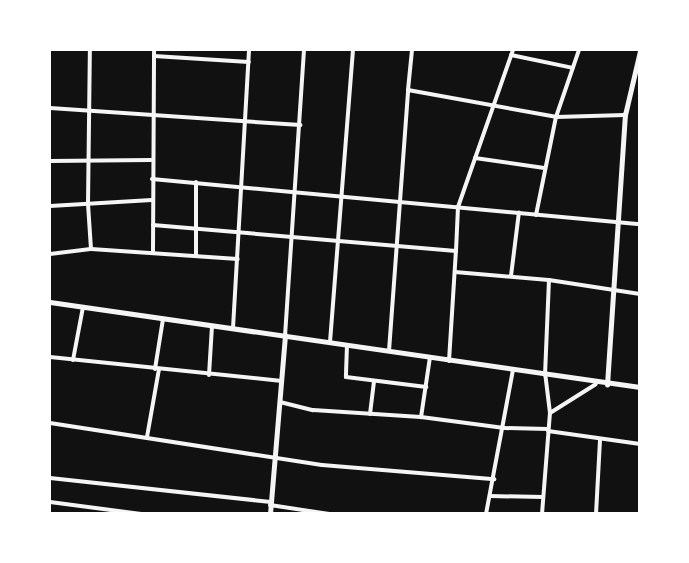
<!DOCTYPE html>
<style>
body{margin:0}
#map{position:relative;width:689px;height:563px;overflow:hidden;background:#111;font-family:"Source Serif 4",serif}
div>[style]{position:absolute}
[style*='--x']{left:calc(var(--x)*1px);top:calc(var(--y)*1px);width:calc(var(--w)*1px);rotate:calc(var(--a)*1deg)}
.minor>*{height:4px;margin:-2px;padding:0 2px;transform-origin:2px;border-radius:2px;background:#f5f5f5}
.tertiary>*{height:4.5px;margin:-2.25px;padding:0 2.25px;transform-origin:2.25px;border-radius:2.25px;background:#f5f5f5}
.secondary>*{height:5px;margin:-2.5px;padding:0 2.5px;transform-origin:2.5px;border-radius:2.5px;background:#f5f5f5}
span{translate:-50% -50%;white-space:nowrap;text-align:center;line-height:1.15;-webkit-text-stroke:6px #fff;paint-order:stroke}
.frame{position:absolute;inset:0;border:51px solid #fff;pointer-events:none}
</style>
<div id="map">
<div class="minor">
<i style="--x:511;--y:55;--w:63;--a:11.8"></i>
<i style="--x:154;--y:56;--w:95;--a:3.6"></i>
<i style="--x:408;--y:90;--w:40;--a:-84.3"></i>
<i style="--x:50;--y:108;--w:251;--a:3.9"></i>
<i style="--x:475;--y:158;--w:70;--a:8.2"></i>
<i style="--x:50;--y:161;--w:101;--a:-0.6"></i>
<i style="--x:152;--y:179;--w:490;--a:5.3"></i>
<i style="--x:50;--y:206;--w:102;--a:-3.4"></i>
<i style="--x:536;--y:215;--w:100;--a:-78.5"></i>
<i style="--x:556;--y:117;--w:71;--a:-71.1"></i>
<i style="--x:153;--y:225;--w:304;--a:4.9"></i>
<i style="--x:456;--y:251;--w:44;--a:-87.4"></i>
<i style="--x:458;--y:207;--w:166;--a:-70.7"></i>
<i style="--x:91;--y:249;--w:147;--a:3.9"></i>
<i style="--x:153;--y:251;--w:201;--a:-89.7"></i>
<i style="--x:50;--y:254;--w:41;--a:-7"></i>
<i style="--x:91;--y:249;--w:45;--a:-93.8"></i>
<i style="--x:88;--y:204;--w:154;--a:-89.3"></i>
<i style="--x:196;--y:255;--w:73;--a:-90"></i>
<i style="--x:455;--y:272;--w:94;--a:4.9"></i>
<i style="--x:549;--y:280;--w:92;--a:8.7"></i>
<i style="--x:511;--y:276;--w:64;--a:-82.9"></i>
<i style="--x:233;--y:328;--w:278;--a:-86.7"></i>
<i style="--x:285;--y:336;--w:287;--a:-86.2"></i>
<i style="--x:330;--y:342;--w:293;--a:-85.5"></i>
<i style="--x:347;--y:345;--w:32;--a:92"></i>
<i style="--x:346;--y:377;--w:81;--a:7.1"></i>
<i style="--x:389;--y:351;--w:262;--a:-85.8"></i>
<i style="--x:408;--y:90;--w:150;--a:10.3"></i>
<i style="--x:556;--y:117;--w:69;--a:-1.7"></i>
<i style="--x:50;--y:357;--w:233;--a:5.9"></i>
<i style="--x:430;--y:357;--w:61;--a:98.5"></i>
<i style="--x:421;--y:417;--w:84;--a:7.5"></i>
<i style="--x:504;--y:428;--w:44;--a:1.3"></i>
<i style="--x:73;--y:360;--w:54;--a:-79.3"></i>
<i style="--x:449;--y:361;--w:110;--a:-86.4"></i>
<i style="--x:155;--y:369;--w:51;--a:-80.9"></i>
<i style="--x:209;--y:375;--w:49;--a:-86.5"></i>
<i style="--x:280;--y:402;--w:34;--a:14"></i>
<i style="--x:313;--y:410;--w:108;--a:3.7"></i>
<i style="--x:550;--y:413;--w:54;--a:-32.2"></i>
<i style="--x:370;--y:414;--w:33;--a:-83"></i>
<i style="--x:50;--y:423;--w:275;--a:8.8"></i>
<i style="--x:322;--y:465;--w:173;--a:4.7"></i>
<i style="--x:548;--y:431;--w:93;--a:8"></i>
<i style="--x:147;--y:437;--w:69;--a:-80"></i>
<i style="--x:50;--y:478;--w:222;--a:6.2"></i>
<i style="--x:490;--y:496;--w:53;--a:1.1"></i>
<i style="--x:50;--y:502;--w:92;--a:7.5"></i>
<i style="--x:270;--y:505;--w:60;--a:8.7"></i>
<i style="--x:486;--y:514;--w:147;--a:-79.4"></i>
<i style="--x:542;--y:514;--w:101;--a:-85.5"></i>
<i style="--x:550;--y:413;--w:38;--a:-97"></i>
<i style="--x:545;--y:375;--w:95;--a:-87.6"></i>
<i style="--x:596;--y:514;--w:74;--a:-86.9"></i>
</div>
<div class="tertiary">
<i style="--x:607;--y:385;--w:271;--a:-86.2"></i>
<i style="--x:625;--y:115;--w:66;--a:-76.8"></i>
<i style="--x:270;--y:514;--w:179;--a:-85.2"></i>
</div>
<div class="secondary">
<i style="--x:50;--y:302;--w:596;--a:8.2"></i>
</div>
<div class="frame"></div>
</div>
